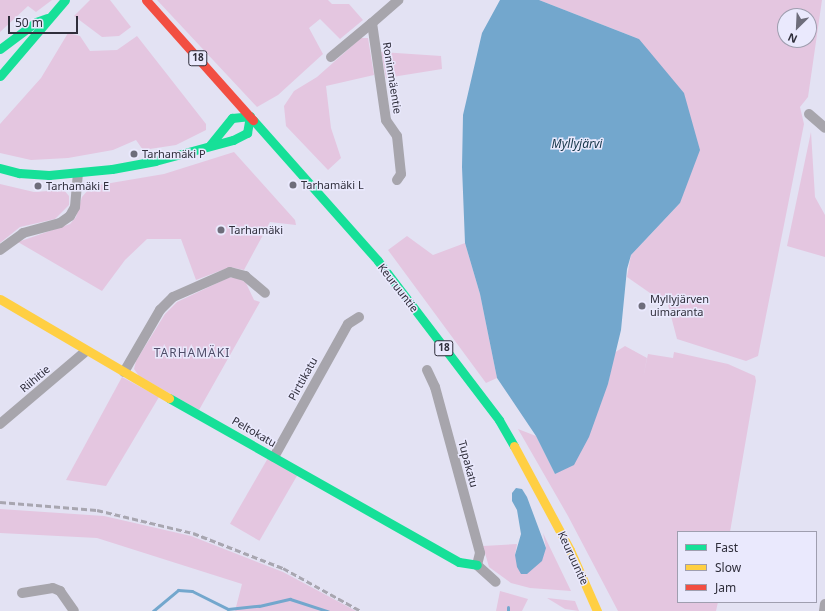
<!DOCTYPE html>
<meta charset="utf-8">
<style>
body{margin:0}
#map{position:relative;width:825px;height:611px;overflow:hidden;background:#e3e2f3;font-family:"Noto Sans",sans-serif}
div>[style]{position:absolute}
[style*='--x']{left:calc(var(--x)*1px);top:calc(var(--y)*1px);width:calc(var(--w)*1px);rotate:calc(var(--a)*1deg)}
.green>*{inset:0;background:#e4c6e0;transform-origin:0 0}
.water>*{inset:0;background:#73a7cd}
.stream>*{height:3px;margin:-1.5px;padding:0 1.5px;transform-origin:1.5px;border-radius:1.5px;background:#73a7cd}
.street>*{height:10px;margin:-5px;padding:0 5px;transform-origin:5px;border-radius:5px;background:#a7a5ac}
.fast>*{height:9px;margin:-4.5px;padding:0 4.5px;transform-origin:4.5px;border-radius:4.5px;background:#16e098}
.slow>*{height:9px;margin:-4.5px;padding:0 4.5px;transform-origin:4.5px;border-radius:4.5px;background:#ffcf43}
.jam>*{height:9px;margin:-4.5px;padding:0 4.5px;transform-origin:4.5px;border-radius:4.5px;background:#f24e42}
.rail>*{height:3px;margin-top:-1.5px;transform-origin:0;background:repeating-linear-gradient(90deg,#a8a6b0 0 6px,transparent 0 9px)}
.dots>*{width:11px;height:11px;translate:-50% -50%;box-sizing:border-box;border:2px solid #eae9fd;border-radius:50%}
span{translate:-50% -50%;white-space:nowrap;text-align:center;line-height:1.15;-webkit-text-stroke:3px #eae9fd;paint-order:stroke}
.shield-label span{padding:1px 3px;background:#eae9fd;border:1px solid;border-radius:3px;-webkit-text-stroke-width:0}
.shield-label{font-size:10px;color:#2f2e3b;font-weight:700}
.street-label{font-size:11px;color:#2f2e3b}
.poi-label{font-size:11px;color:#2f2e3b}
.left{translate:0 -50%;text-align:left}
.water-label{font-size:12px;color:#133448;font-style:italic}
.neighbourhood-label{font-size:12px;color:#504d69;letter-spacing:1px}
.legend{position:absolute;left:677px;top:531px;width:140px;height:72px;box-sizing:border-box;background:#eae9fd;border:1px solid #9f9eaf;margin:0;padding:5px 7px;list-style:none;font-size:12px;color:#2f2e3b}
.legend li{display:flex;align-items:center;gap:8px;height:20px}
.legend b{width:20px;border:1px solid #9f9eaf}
.north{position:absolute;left:777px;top:8px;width:40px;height:40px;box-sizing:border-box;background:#eae9fd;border:1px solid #9f9eaf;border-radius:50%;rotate:204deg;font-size:11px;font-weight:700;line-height:16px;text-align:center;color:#2f2e3b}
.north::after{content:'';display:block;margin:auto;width:14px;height:18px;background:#6e6d7b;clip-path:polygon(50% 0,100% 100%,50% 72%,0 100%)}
.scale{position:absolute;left:8px;top:16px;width:70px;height:18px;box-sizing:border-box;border:2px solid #2f2e3b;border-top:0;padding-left:5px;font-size:12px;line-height:14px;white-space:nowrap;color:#2f2e3b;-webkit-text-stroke:3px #eae9fd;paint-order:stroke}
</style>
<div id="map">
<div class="green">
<i style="clip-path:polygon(0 0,52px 0,36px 12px,28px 6px,0 32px)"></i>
<i style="clip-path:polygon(90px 0,110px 0,131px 27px,119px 36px,102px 37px,74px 16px)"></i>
<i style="clip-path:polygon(157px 0,328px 0,332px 4px,349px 4px,363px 20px,340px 39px,320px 19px,309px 28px,323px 54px,278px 95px,257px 107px)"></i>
<i style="clip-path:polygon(evenodd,539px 0,822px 0,808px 97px,800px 107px,804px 124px,758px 356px,746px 361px,677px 339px,666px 297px,650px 293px,627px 277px,631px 255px,680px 203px,639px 39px,539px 0,785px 16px,809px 16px,809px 40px,785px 40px,785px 16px)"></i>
<i style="clip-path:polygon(68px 33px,80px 36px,90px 51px,117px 50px,137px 36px,206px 124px,206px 130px,176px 145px,143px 150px,136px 140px,113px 150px,68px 158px,31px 160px,0 153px,0 124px,41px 78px)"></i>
<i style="clip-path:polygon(361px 38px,368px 38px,374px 75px,326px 86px,331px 128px,341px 158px,328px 170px,286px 126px,284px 106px,294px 91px,317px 77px)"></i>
<i style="clip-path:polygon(381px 52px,441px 56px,442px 69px,386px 78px)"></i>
<i style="clip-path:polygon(811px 132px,815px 197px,825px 215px,825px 257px,787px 246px)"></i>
<i style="clip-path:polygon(234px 152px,295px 220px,296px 225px,270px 222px,244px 270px,230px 267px,196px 280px,181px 239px,147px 239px,125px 260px,102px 291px,18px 242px,70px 224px,76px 217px,82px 197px,88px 190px,99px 185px,164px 174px)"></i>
<i style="clip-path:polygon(0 184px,34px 192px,64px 190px,69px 196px,69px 205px,55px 219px,20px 227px,0 243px)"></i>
<i style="clip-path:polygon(407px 236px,433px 255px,465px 243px,480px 294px,497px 378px,486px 383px,388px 250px)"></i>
<i style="clip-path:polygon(237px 277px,246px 283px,254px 300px,260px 302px,199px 410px,139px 376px,134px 369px,136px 361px,165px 314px,177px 302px,228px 278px)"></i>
<i style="clip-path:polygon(625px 346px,647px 358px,643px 378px,648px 354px,673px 358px,674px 352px,728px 364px,755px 376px,756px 381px,730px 532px,678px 532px,678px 602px,718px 602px,716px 611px,618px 611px,568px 516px,518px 429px,536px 436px,555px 474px,608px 384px,614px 353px)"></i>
<i style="clip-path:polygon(122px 377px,159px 397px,106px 486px,66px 480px)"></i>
<i style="left:268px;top:458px;width:34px;height:76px;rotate:30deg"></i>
<i style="clip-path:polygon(0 509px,104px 516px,191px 536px,283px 572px,356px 611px,235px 611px,242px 584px,97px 538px,0 533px)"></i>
<i style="clip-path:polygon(543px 533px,571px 591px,530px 588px,511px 583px,489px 567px,483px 546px,517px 544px,515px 555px,546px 548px)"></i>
<i style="clip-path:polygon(500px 591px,528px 599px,522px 611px,496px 611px)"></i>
<i style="clip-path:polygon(547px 598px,575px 601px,579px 611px,565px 609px)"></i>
</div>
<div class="water">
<i style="clip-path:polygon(500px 0,539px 0,639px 39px,684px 93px,700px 150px,680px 203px,631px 255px,627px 269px,621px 330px,608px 384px,589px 437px,574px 465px,555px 474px,536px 436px,497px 378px,480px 294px,465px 243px,462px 167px,463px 115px,482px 33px)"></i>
<i style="clip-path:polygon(516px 488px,522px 489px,527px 497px,546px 548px,542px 561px,527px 574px,521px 574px,517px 567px,515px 555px,521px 534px,517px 510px,512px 501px,512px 493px)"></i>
</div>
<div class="stream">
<i style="--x:508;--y:607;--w:4;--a:90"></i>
<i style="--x:153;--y:611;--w:33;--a:-40"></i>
<i style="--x:178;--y:590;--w:14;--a:4"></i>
<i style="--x:192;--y:591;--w:40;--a:26.6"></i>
<i style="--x:228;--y:609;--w:31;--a:-6"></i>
<i style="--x:259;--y:606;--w:32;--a:-13"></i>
<i style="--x:290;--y:599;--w:40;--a:18"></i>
</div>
<div class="street">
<i style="--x:331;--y:57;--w:53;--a:-39.7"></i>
<i style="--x:809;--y:114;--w:21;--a:41"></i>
<i style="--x:397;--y:180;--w:7;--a:-56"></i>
<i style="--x:401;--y:174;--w:38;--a:-96"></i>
<i style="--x:397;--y:136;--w:19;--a:-125"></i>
<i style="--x:386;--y:120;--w:98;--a:-98.2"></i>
<i style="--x:372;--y:23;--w:35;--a:-41"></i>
<i style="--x:0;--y:250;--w:29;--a:-36"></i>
<i style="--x:23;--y:233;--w:38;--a:-15"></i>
<i style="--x:60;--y:223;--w:12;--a:-35"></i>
<i style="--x:70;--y:216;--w:10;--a:-61"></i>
<i style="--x:75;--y:207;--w:33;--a:-85"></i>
<i style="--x:427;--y:370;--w:19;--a:65"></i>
<i style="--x:435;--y:387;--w:172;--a:74.8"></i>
<i style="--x:480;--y:553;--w:12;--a:104"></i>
<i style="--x:477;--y:565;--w:25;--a:42"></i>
<i style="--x:124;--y:372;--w:72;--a:-59.9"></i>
<i style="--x:160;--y:310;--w:18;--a:-45"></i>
<i style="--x:173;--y:297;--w:62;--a:-23.7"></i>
<i style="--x:230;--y:272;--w:16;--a:15"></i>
<i style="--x:245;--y:276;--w:26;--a:40"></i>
<i style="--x:0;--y:424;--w:113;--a:-40.3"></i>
<i style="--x:274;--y:457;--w:152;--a:-60.9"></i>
<i style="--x:348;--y:324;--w:13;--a:-32"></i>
<i style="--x:22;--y:593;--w:31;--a:-9"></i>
<i style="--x:53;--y:588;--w:8;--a:23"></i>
<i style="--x:60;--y:591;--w:24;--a:55"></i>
<i style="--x:824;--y:611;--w:7;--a:-82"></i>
</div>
<div class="fast">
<i style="--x:0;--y:49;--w:45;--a:-36.9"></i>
<i style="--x:36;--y:22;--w:12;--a:-20"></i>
<i style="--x:0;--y:76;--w:100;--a:-49.5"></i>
<i style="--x:253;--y:120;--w:188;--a:48.4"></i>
<i style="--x:378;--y:261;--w:200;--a:52.7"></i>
<i style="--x:499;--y:420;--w:30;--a:60"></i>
<i style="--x:210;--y:145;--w:35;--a:-51"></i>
<i style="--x:232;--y:118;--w:18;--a:-6"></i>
<i style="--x:0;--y:168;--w:20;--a:15"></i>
<i style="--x:19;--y:173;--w:30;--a:4"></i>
<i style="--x:49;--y:175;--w:63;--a:-5.4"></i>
<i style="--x:112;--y:169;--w:44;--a:-10.5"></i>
<i style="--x:155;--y:161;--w:81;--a:-15.1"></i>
<i style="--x:233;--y:140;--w:16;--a:-27"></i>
<i style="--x:247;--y:133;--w:17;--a:-80"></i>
<i style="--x:169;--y:398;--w:333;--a:29.5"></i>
<i style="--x:459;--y:562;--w:18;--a:9"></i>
</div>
<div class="slow">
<i style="--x:0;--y:299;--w:196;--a:30.4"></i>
<i style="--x:514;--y:446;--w:118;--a:61.7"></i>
<i style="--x:570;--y:550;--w:67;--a:66.1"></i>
</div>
<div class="jam">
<i style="--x:146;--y:0;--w:161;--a:48.3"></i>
</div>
<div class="rail">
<i style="--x:0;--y:502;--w:97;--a:4.7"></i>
<i style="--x:97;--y:510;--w:99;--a:13.5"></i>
<i style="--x:193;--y:533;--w:97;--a:21.3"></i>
<i style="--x:283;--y:568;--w:89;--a:28.9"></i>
</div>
<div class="dots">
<i style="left:134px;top:154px;background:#6e6d7b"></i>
<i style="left:293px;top:185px;background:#6e6d7b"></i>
<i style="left:38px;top:186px;background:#6e6d7b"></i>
<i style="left:221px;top:230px;background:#6e6d7b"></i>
<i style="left:642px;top:306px;background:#6e6d7b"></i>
</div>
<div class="shield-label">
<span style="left:198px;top:58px">18</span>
<span style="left:444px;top:348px">18</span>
</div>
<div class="street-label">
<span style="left:392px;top:78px;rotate:81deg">Roninmäentie</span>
<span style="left:398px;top:288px;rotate:52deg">Keuruuntie</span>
<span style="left:35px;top:379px;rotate:-40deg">Riihitie</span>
<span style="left:303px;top:379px;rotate:-61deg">Pirttikatu</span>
<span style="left:254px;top:432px;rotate:30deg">Peltokatu</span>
<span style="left:468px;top:464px;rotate:75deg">Tupakatu</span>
<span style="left:573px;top:558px;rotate:65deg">Keuruuntie</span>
</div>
<div class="poi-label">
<span class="left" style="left:142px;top:154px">Tarhamäki P</span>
<span class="left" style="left:301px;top:185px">Tarhamäki L</span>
<span class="left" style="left:46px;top:186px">Tarhamäki E</span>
<span class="left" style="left:229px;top:230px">Tarhamäki</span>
<span class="left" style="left:650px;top:306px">Myllyjärven<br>uimaranta</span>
</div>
<div class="water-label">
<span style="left:577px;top:144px">Myllyjärvi</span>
</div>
<div class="neighbourhood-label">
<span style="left:192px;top:353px">TARHAMÄKI</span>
</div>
<ul class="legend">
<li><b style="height:5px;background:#16e098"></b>Fast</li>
<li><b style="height:5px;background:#ffcf43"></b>Slow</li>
<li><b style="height:5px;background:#f24e42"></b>Jam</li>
</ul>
<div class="north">N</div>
<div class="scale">50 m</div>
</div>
